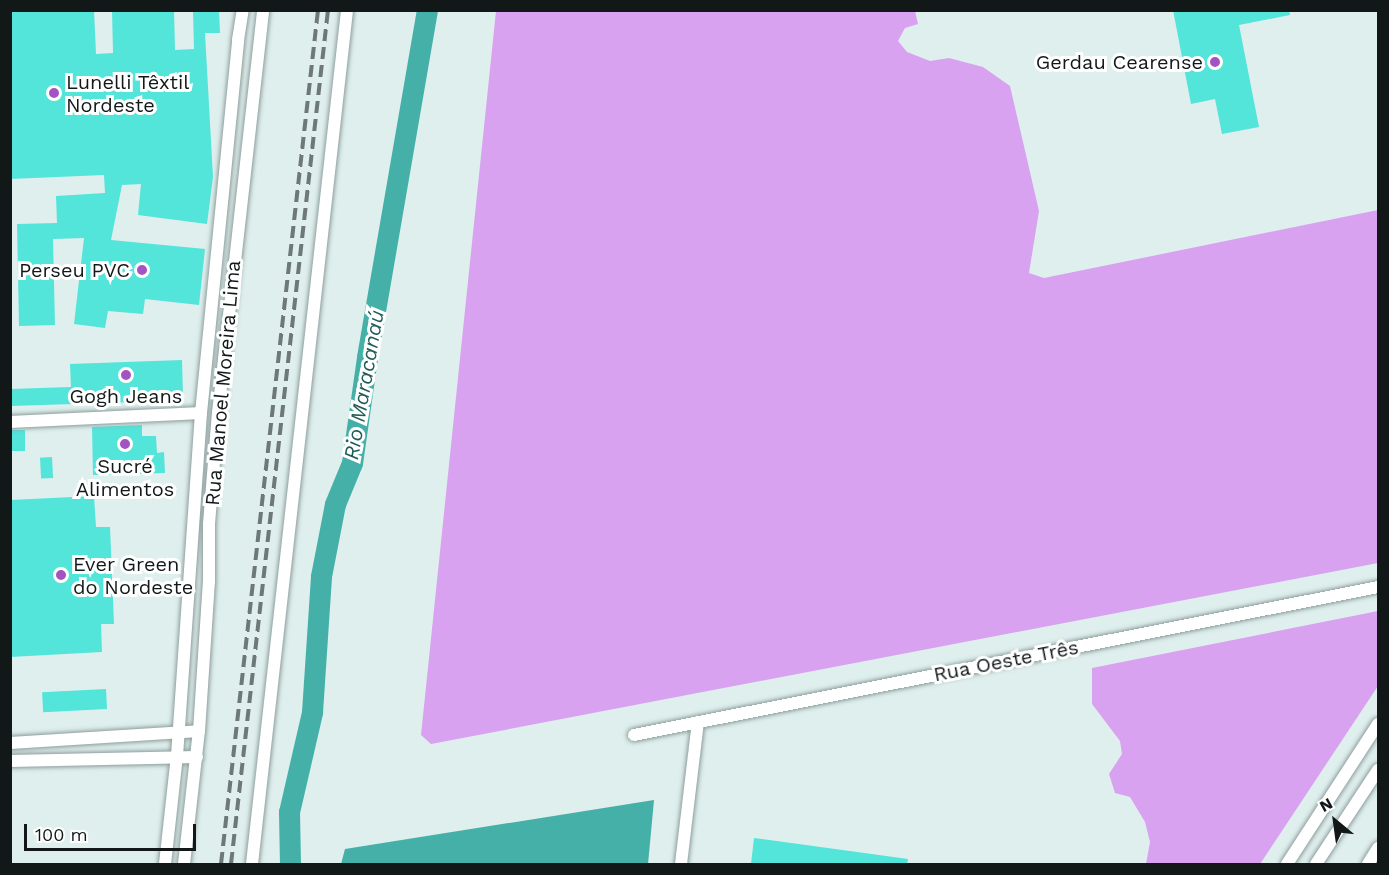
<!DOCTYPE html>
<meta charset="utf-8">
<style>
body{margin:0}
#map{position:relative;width:1389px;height:875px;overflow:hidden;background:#deefed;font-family:"Work Sans",sans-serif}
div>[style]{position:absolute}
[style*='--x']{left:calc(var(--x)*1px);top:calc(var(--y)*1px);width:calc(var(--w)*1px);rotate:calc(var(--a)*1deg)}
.forest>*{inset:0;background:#d9a2f0}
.water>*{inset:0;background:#44b0a8}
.river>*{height:21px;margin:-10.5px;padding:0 10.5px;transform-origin:10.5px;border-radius:10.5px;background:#44b0a8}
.building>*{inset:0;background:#53e4da;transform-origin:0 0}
.roads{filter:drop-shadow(0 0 2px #8e9e9d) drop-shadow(0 0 2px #8e9e9d)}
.minor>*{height:12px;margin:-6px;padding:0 6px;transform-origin:6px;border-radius:6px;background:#fff}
.rail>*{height:4px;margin-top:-2px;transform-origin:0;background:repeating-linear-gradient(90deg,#6d7877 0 12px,transparent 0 18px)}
.dots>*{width:16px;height:16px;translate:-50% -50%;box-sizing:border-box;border:3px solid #fff;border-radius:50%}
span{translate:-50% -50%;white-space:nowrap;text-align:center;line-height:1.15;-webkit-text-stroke:6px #fff;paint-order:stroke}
.poi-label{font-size:20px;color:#121818}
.right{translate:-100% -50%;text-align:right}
.left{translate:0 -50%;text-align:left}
.street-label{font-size:20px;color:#121818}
.water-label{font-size:21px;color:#215d58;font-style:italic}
.frame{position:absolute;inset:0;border:12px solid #121818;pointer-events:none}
.north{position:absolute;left:1305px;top:791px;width:60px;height:60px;-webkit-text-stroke:4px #fff;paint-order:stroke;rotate:331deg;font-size:16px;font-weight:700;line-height:24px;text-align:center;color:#121818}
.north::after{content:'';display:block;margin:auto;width:21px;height:27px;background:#121818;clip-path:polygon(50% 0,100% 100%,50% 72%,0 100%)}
.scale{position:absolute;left:24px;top:824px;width:172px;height:27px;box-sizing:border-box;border:3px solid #121818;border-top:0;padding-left:8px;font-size:18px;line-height:21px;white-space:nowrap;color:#121818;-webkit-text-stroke:4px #fff;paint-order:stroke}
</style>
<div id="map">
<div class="forest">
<i style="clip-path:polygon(496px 11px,915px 11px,918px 24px,905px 28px,898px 41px,907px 52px,930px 61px,949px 58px,983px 67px,1010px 86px,1039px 211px,1029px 273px,1044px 278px,1378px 210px,1378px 563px,431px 744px,421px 735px)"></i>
<i style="clip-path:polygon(1378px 611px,1378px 686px,1260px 864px,1146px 864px,1150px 842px,1145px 822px,1130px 797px,1115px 793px,1109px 774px,1122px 754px,1120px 741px,1092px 704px,1092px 668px)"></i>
</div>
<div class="water">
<i style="clip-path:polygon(654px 800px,648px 864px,341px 864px,345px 849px)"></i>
</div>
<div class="river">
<i style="--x:290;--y:864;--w:52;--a:-91.1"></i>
<i style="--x:289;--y:812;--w:103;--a:-77"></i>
<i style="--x:312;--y:712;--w:136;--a:-86.2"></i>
<i style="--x:321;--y:576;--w:73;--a:-79"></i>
<i style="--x:335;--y:504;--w:44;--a:-67.5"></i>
<i style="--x:352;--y:463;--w:107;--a:-81.9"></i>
<i style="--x:367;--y:357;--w:352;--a:-80.2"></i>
</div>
<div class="building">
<i style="clip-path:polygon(10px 10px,94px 10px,96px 54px,113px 53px,112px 10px,174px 10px,175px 50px,194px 49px,193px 10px,219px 10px,220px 33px,205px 33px,213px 177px,207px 224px,138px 215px,141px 184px,122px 185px,111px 240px,205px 249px,199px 305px,145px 299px,143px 314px,108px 311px,105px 328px,74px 324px,84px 238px,53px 239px,55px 325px,19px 326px,17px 224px,57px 223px,56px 196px,105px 193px,104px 175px,10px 179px)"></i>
<i style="clip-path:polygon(1173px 10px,1289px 10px,1290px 15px,1239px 25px,1259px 127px,1222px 134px,1215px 99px,1191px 104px)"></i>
<i style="clip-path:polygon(182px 360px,183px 397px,171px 398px,171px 401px,10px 406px,10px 389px,71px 387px,70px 364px)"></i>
<i style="clip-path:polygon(142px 425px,142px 436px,156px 436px,157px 453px,164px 452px,165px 473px,93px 475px,92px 427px)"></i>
<i style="left:10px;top:430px;width:15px;height:21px"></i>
<i style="left:52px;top:457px;width:21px;height:12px;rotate:87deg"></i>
<i style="clip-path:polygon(94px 496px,96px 527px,110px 527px,114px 624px,101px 624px,102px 652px,10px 657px,10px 500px)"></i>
<i style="left:106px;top:689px;width:20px;height:64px;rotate:87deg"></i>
<i style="clip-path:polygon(754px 838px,908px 859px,907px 864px,751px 864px)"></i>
</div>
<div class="roads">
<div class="minor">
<i style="--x:10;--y:422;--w:191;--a:-2.7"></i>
<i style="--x:634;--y:735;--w:759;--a:-11.25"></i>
<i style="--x:10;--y:743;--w:189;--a:-3.6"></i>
<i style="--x:10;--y:761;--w:187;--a:-1.2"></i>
<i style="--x:165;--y:864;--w:109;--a:-83.7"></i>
<i style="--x:177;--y:756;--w:344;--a:-86"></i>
<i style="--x:201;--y:413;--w:375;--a:-84.3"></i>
<i style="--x:238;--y:40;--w:30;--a:-81"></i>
<i style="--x:184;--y:864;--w:134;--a:-83.6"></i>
<i style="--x:199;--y:731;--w:149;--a:-86.2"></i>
<i style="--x:209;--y:582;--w:58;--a:-90"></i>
<i style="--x:209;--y:524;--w:111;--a:-85.4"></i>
<i style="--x:218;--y:413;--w:406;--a:-83.6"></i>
<i style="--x:252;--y:864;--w:859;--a:-83.65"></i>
<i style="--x:681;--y:864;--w:143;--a:-83.2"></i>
<i style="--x:1287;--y:864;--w:167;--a:-57"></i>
<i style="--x:1316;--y:864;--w:113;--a:-56.6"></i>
<i style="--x:1368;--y:864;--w:19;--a:-58"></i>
</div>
</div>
<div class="rail">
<i style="--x:221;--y:864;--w:859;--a:-83.52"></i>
<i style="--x:231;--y:864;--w:859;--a:-83.52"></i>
</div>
<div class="dots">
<i style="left:1215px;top:62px;background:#a453c3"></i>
<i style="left:54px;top:93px;background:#a453c3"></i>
<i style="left:142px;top:270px;background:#a453c3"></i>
<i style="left:126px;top:375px;background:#a453c3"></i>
<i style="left:125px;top:444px;background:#a453c3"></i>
<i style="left:61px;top:575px;background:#a453c3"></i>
</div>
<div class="poi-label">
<span class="right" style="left:1203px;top:62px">Gerdau Cearense</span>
<span class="left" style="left:66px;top:94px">Lunelli Têxtil<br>Nordeste</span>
<span class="right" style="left:130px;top:270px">Perseu PVC</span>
<span style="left:126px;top:396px">Gogh Jeans</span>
<span style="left:125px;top:478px">Sucré<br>Alimentos</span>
<span class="left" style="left:73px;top:576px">Ever Green<br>do Nordeste</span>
</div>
<div class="street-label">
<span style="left:223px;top:383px;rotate:-85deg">Rua Manoel Moreira Lima</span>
<span style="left:1006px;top:661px;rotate:-11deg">Rua Oeste Três</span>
</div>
<div class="water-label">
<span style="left:364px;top:385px;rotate:-80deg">Rio Maracanaú</span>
</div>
<div class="frame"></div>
<div class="north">N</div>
<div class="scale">100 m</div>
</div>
